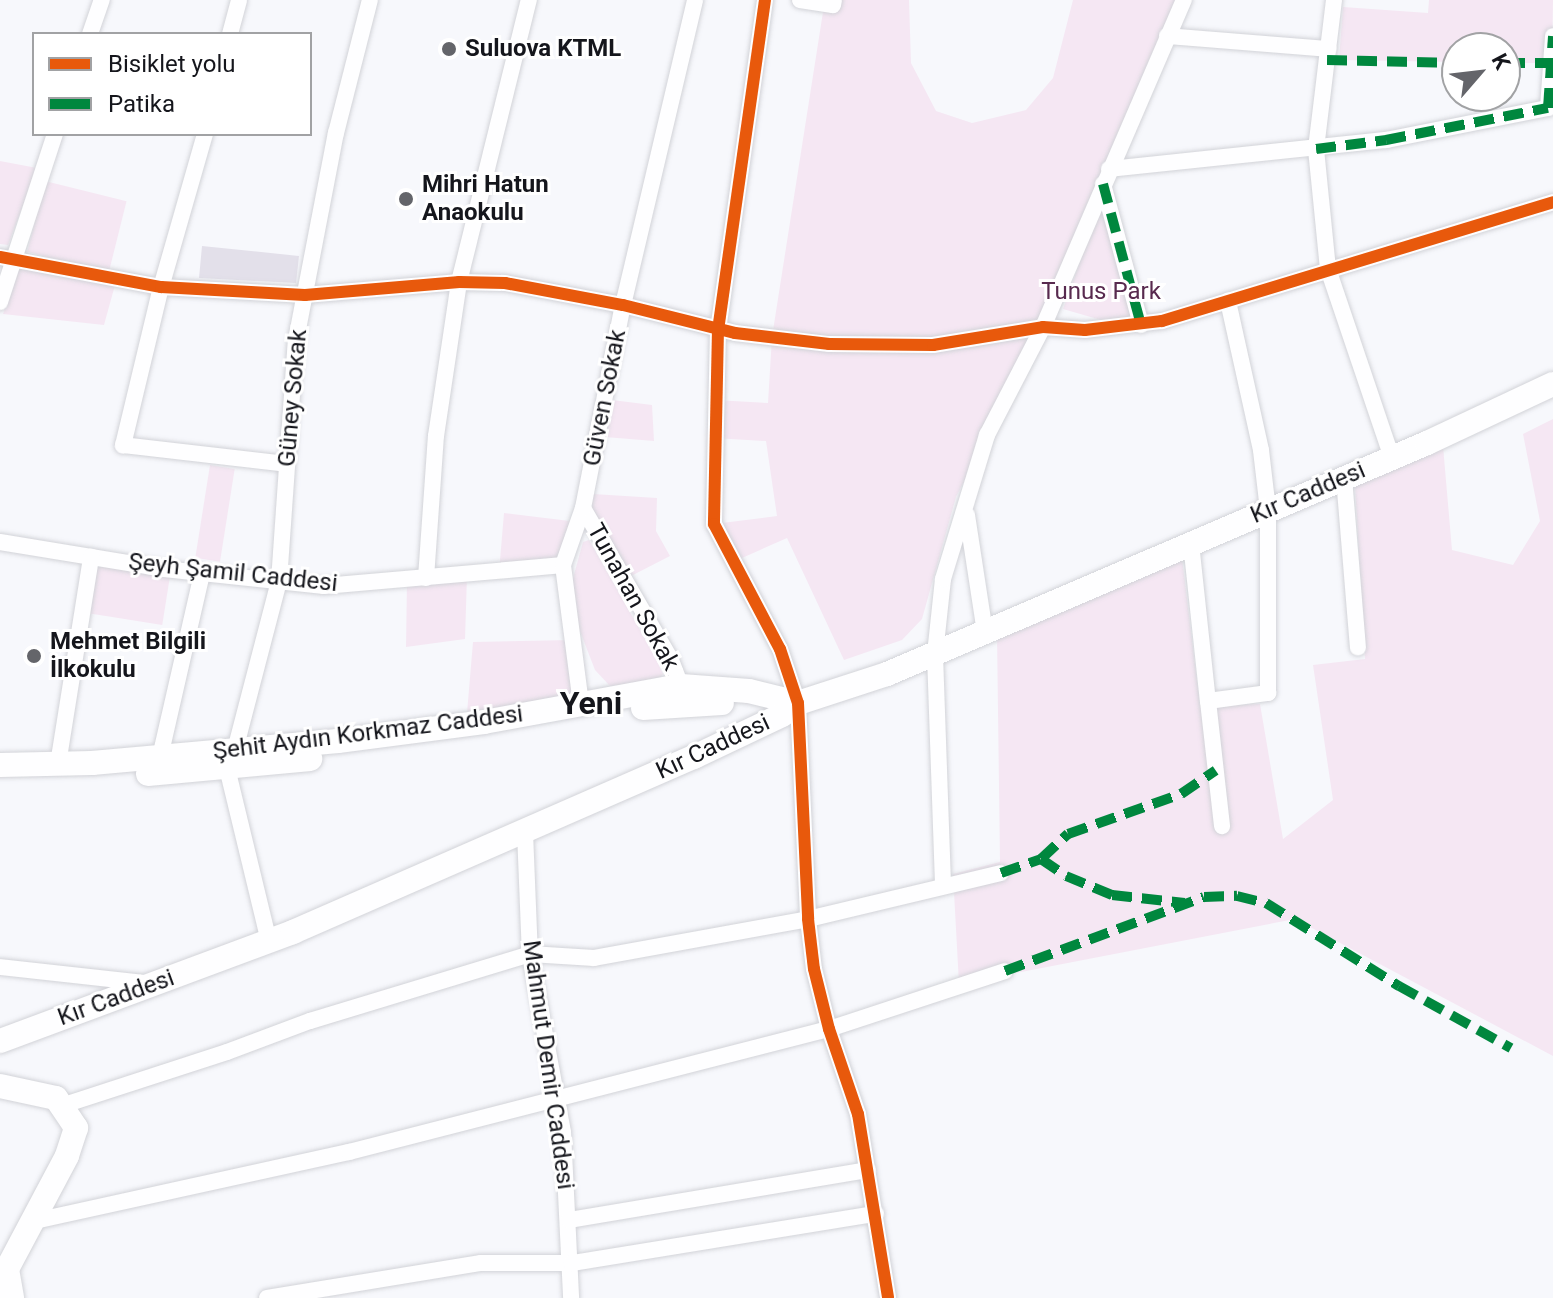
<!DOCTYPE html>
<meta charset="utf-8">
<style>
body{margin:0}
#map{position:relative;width:1553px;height:1298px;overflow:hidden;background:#f7f8fc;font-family:Roboto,sans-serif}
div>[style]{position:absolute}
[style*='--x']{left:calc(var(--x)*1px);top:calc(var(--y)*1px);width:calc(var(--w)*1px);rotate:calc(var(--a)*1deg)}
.green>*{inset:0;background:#f5e7f3;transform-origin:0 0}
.building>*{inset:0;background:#e3e0ea}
.roads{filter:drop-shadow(0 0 2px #d2d3d8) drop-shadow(0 0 2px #d2d3d8)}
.street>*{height:16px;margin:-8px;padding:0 8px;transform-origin:8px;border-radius:8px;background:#fefeff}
.secondary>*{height:24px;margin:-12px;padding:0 12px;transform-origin:12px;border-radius:12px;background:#fefeff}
.quiet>*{height:10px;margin-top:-5px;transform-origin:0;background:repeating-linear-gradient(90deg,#00873e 0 20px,transparent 0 30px)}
.cycleway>*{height:12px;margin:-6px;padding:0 6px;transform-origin:6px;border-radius:6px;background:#e8590c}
.dots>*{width:22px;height:22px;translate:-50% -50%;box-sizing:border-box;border:4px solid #fff;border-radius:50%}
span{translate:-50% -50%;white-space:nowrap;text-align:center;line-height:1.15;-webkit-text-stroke:6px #fff;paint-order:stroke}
.poi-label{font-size:24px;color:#15161c;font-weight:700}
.left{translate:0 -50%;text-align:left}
.park-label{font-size:24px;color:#582a4f}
.street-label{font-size:24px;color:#15161c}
.district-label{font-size:32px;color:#15161c;font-weight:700}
.legend{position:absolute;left:32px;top:32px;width:280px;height:104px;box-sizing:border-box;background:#fff;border:2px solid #a1a2a4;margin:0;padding:10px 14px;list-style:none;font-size:24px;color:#15161c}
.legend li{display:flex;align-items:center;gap:16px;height:40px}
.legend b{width:40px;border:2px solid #a1a2a4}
.north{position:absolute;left:1441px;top:32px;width:80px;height:80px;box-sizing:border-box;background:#fff;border:2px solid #a1a2a4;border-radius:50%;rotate:62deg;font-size:22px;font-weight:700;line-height:32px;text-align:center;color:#15161c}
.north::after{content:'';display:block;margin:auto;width:28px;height:36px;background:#64656a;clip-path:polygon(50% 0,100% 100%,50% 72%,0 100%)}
</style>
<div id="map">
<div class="green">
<i style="clip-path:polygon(834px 0,909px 0,911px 63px,936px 111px,972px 123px,1026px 110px,1053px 78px,1073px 0,1182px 0,1043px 327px,956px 497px,922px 619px,902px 640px,844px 660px,787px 538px,733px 562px,714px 524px,777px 516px,766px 441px,714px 438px,715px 400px,768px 403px,772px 337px,823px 12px)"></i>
<i style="clip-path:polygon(1429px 0,1553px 0,1552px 63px,1505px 63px,1505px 48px,1457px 48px,1457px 62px,1339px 60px,1343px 7px,1428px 13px)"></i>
<i style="clip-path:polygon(0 161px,37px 168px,8px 245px,0 244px)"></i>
<i style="left:45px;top:181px;width:84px;height:73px;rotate:14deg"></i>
<i style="clip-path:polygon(1104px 196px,1137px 321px,1108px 322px,1063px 309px)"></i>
<i style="clip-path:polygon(19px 267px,115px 285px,104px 325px,3px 314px)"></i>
<i style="clip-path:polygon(612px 400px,652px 405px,654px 441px,605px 437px)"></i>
<i style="clip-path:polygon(1553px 419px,1553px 1056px,1295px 919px,959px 984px,953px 874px,1000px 862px,997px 635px,1182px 558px,1200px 706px,1260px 704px,1283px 839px,1333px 800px,1313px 665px,1365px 659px,1355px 485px,1443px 446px,1452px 550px,1513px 565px,1540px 521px,1523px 434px)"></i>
<i style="left:210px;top:465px;width:25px;height:94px;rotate:9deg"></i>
<i style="clip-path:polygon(593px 494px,657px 498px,656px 531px,670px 556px,631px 576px,588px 507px)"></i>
<i style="clip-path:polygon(504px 513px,578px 522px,563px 565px,499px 572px)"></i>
<i style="clip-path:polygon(589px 540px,652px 651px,663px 674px,658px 681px,610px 686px,595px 670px,578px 626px,572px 582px,583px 542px)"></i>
<i style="left:91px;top:557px;width:81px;height:56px;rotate:9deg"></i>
<i style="clip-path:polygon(467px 575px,465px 639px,406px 647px,407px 580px)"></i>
<i style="clip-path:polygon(571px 640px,581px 704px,466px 725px,473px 642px)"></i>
</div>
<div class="building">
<i style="clip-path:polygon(202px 246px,299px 256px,296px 283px,199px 278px)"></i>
</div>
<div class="roads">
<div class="street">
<i style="--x:765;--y:0;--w:332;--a:98.1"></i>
<i style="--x:718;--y:329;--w:195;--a:91.2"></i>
<i style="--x:714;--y:524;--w:141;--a:62.2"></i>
<i style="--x:780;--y:649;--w:57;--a:71.6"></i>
<i style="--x:798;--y:703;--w:216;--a:87.3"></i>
<i style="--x:808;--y:919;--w:50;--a:83.2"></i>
<i style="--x:814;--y:969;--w:62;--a:76"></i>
<i style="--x:829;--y:1029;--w:90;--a:71.2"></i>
<i style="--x:858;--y:1114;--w:186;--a:80.7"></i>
<i style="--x:800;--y:0;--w:33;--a:9"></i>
<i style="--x:833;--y:5;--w:5;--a:-79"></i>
<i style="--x:1334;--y:0;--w:150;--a:96.9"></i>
<i style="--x:1316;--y:149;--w:121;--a:84.3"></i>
<i style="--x:1328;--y:269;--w:200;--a:71.3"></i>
<i style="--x:90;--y:34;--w:36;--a:-71"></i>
<i style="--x:230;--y:34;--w:35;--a:-75"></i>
<i style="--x:1167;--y:36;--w:162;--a:4.6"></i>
<i style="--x:205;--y:134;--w:159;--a:106"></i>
<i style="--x:161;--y:287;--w:163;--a:103.5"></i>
<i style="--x:123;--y:445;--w:165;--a:6.6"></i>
<i style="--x:1109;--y:169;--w:279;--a:-6"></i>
<i style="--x:1386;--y:140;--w:165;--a:-11.2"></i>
<i style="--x:1548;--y:108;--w:72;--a:-86"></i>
<i style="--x:1103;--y:184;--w:146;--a:74.9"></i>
<i style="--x:0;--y:257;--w:164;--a:10.6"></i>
<i style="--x:161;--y:287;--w:144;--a:3.2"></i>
<i style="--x:305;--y:295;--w:155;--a:-4.8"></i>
<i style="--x:459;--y:282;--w:46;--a:1.2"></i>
<i style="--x:505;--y:283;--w:120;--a:10.6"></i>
<i style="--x:623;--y:305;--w:115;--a:14"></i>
<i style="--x:735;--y:333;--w:95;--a:6.7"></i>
<i style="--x:829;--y:344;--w:104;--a:0.6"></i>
<i style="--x:933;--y:345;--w:111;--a:-9.3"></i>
<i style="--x:1043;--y:327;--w:42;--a:4.1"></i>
<i style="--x:1085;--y:330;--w:78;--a:-6.7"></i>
<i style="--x:1162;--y:321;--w:409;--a:-16.9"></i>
<i style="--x:0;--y:302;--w:177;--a:-71.9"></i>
<i style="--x:1344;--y:478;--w:170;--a:85.3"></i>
<i style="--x:583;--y:508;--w:176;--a:59.9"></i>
<i style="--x:671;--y:660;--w:28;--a:69"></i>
<i style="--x:967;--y:515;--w:118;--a:81.3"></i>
<i style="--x:0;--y:542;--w:166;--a:9.3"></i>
<i style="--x:164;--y:569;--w:161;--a:6.1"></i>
<i style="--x:324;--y:586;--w:240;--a:-5"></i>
<i style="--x:1191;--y:543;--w:159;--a:83.9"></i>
<i style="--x:1208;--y:701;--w:61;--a:-7.6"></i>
<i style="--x:1268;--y:693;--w:183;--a:-90"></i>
<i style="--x:1268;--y:510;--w:60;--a:-96.7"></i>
<i style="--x:1261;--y:450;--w:153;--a:-102.5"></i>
<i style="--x:426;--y:578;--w:142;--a:-86"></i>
<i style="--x:436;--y:436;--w:156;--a:-81.5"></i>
<i style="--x:459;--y:282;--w:291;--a:-76.1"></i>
<i style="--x:1208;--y:701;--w:126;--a:83.6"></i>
<i style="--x:581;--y:704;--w:140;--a:-97.4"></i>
<i style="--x:563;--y:565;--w:60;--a:-70.7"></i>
<i style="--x:583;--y:508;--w:207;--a:-78.9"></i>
<i style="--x:623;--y:305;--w:313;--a:-76.7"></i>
<i style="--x:235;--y:750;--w:175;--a:-75.4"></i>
<i style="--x:279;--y:581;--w:242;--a:-86"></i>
<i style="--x:296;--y:340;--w:211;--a:-79.1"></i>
<i style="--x:336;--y:133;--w:137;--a:-75.7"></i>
<i style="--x:160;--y:757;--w:189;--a:-77.1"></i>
<i style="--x:58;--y:764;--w:210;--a:-80.9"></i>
<i style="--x:227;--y:768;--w:178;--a:76.4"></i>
<i style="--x:525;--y:832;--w:122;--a:87.7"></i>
<i style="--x:530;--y:954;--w:181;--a:79.5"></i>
<i style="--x:563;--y:1132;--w:166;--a:87.2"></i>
<i style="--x:943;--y:884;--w:230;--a:-92"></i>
<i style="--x:935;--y:654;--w:75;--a:-83.9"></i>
<i style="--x:943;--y:579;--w:151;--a:-73"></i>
<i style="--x:987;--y:435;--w:122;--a:-62.6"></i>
<i style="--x:1043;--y:327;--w:356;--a:-66.7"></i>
<i style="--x:0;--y:967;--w:146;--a:6.3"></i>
<i style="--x:64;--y:1105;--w:171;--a:-18"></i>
<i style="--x:227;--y:1052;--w:89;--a:-20.5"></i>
<i style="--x:310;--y:1021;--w:230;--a:-16.9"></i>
<i style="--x:530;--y:954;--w:64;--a:3.6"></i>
<i style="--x:594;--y:958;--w:218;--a:-10.3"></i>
<i style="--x:808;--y:919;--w:198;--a:-13.4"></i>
<i style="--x:569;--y:1220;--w:303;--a:-9.5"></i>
<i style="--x:30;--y:1222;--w:327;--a:-12.4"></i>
<i style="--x:349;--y:1152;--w:496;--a:-14.4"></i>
<i style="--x:829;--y:1029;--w:185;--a:-18.2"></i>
<i style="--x:267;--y:1298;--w:217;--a:-9.3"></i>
<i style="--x:481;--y:1263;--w:91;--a:0"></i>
<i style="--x:572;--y:1263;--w:308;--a:-9.2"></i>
</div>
<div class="secondary">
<i style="--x:643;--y:708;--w:79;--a:-3.6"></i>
<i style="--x:0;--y:765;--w:92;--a:-1.2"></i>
<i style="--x:92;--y:763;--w:247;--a:-5.1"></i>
<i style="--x:338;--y:741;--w:147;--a:-7.4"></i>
<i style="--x:484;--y:722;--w:200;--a:-10.4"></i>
<i style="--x:681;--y:686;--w:68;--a:4.2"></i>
<i style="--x:749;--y:691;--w:50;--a:13.8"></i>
<i style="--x:148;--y:774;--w:163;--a:-5.3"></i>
<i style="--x:0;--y:1041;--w:313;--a:-20.4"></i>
<i style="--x:293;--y:932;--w:438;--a:-23.6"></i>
<i style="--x:694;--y:757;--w:98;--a:-25.5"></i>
<i style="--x:782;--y:715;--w:20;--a:-37"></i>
<i style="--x:798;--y:703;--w:94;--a:-18"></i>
<i style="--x:887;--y:674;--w:587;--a:-23.16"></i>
<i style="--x:1427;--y:443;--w:139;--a:-25.1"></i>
<i style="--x:0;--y:1086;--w:57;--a:12.1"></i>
<i style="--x:56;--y:1098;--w:36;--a:56"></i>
<i style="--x:76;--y:1128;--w:29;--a:108"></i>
<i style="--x:67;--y:1156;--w:128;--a:118"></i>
<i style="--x:7;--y:1269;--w:29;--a:80"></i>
</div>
</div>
<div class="quiet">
<i style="--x:1327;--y:60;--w:130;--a:1.3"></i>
<i style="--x:1505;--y:63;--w:48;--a:0"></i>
<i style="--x:1316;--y:149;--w:71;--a:-7.3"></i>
<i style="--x:1386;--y:140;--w:165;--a:-11.2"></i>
<i style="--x:1548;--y:108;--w:72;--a:-86"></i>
<i style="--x:1103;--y:184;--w:146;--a:74.9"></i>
<i style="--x:1041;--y:859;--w:37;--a:-43"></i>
<i style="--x:1068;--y:834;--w:120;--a:-19.5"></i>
<i style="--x:1181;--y:794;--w:42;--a:-34.4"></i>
<i style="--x:1001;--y:873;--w:42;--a:-19.3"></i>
<i style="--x:1041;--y:859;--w:30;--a:34"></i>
<i style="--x:1066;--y:876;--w:50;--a:22.4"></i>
<i style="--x:1112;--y:895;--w:73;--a:6.3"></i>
<i style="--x:1005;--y:971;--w:212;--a:-20.4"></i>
<i style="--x:1204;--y:897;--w:33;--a:-2"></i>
<i style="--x:1237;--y:896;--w:30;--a:14"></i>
<i style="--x:1266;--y:903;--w:157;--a:32"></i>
<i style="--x:1399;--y:986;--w:128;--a:29"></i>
</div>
<div class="cycleway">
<i style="--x:765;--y:0;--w:332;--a:98.1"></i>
<i style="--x:718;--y:329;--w:195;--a:91.2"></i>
<i style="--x:714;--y:524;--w:141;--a:62.2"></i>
<i style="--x:780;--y:649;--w:57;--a:71.6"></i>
<i style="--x:798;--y:703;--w:216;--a:87.3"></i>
<i style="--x:808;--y:919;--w:50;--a:83.2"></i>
<i style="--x:814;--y:969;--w:62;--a:76"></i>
<i style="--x:829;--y:1029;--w:90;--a:71.2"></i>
<i style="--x:858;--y:1114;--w:186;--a:80.7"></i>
<i style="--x:0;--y:257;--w:164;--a:10.6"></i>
<i style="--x:161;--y:287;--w:144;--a:3.2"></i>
<i style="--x:305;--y:295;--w:155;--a:-4.8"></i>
<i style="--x:459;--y:282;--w:46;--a:1.2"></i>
<i style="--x:505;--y:283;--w:120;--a:10.6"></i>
<i style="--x:623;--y:305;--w:115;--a:14"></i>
<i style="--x:735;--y:333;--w:95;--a:6.7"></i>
<i style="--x:829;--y:344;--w:104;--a:0.6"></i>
<i style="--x:933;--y:345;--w:111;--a:-9.3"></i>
<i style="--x:1043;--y:327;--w:42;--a:4.1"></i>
<i style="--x:1085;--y:330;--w:78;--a:-6.7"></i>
<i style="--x:1162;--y:321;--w:409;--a:-16.9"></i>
</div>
<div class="dots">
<i style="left:449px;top:49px;background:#64656a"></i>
<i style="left:406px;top:199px;background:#64656a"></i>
<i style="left:34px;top:656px;background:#64656a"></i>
</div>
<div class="poi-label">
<span class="left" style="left:465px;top:49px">Suluova KTML</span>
<span class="left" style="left:422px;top:199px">Mihri Hatun<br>Anaokulu</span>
<span class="left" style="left:50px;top:656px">Mehmet Bilgili<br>İlkokulu</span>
</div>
<div class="park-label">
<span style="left:1101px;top:292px">Tunus Park</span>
</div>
<div class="street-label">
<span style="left:293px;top:398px;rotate:-85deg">Güney Sokak</span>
<span style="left:605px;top:398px;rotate:-79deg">Güven Sokak</span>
<span style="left:1308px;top:493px;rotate:-23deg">Kır Caddesi</span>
<span style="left:233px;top:573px;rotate:6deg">Şeyh Şamil Caddesi</span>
<span style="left:633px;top:597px;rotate:61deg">Tunahan Sokak</span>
<span style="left:368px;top:733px;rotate:-7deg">Şehit Aydın Korkmaz Caddesi</span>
<span style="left:713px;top:747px;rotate:-25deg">Kır Caddesi</span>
<span style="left:116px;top:998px;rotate:-20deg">Kır Caddesi</span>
<span style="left:548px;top:1065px;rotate:82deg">Mahmut Demir Caddesi</span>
</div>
<div class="district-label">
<span style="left:591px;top:703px">Yeni</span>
</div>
<ul class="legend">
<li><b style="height:10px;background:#e8590c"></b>Bisiklet yolu</li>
<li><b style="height:10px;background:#00873e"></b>Patika</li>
</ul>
<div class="north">K</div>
</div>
